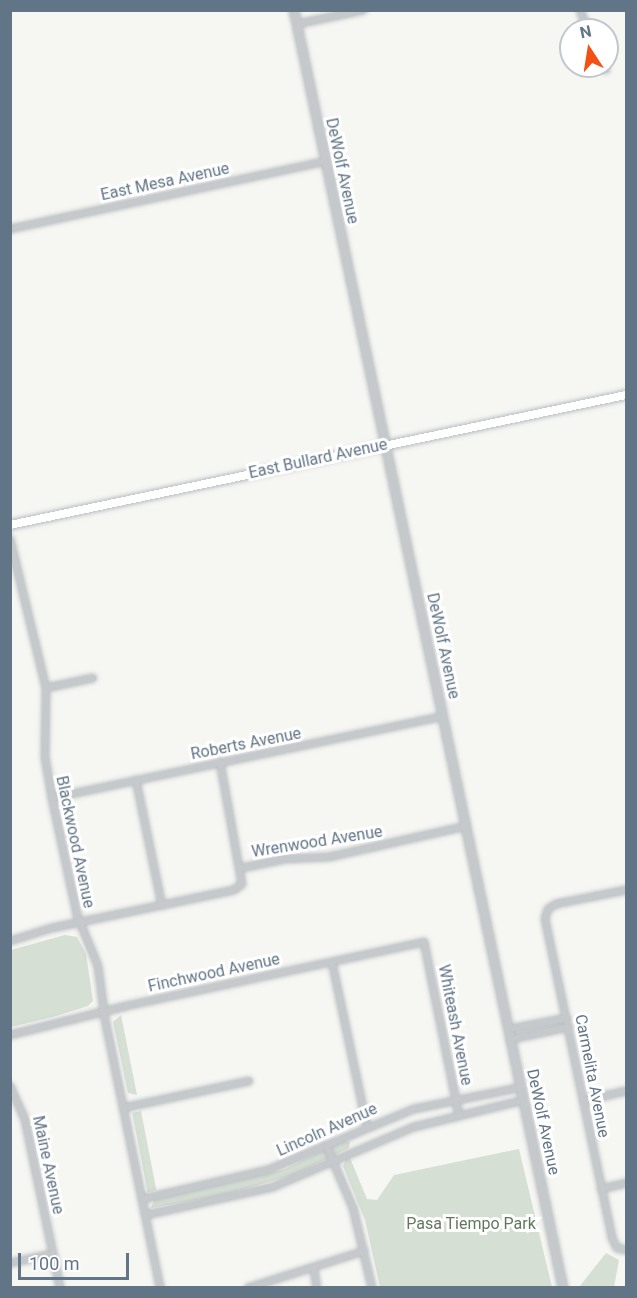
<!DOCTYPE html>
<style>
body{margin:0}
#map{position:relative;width:637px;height:1298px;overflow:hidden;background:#f6f6f2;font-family:Roboto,sans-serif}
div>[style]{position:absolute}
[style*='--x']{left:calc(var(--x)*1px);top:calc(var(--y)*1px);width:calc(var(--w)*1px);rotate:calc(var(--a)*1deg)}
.green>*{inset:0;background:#d6dfd3;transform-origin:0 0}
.roads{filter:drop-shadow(0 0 2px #b9bec3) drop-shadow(0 0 2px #b9bec3)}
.minor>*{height:6px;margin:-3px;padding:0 3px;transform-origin:3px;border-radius:3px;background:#c5c9cc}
.tertiary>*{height:8px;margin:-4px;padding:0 4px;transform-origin:4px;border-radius:4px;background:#c5c9cc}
.secondary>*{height:8px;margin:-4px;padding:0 4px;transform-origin:4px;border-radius:4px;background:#fff}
span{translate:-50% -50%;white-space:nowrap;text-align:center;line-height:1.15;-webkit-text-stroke:6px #fff;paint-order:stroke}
.street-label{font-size:16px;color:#627586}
.park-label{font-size:16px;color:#62785d}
.frame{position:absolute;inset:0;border:12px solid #627586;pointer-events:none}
.north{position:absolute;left:559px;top:18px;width:60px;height:60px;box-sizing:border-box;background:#fff;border:2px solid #c0c8cf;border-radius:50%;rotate:348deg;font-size:16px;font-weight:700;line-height:24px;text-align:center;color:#627586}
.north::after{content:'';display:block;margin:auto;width:21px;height:27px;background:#f44f14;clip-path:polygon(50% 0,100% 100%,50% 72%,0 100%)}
.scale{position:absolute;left:18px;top:1253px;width:111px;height:27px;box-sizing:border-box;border:3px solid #627586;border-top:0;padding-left:8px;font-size:18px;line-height:21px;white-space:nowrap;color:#627586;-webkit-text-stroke:4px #fff;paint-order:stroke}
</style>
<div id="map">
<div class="green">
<i style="clip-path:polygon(65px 935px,77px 937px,86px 954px,93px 1001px,88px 1006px,53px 1017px,11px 1027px,11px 950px)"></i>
<i style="clip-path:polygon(121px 1015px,137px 1095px,128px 1093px,113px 1022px)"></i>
<i style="left:141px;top:1111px;width:81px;height:9px;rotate:79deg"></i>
<i style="clip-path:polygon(344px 1140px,350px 1142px,349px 1148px,293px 1175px,224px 1195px,151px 1208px,154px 1199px,285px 1169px)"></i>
<i style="clip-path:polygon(519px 1149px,552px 1287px,380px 1287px,365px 1220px,343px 1166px,346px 1159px,350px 1158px,367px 1199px,377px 1200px,394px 1175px)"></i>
<i style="clip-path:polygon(606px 1253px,619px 1260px,614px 1287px,579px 1287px)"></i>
</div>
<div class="roads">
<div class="minor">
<i style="--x:580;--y:10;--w:22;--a:68"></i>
<i style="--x:297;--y:24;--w:68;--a:-11.8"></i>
<i style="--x:604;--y:66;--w:4;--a:63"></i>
<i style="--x:10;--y:229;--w:323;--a:-12.1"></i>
<i style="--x:10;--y:539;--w:153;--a:76.4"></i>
<i style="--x:46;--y:688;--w:69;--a:90.8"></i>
<i style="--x:45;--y:757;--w:42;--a:80.3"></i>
<i style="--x:52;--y:798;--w:120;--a:77.9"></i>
<i style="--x:77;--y:915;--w:55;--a:67.6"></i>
<i style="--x:98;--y:966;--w:53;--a:82.5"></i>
<i style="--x:105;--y:1019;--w:275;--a:78.4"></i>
<i style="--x:46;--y:688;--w:48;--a:-12"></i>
<i style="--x:136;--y:780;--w:128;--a:78.3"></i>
<i style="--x:52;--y:798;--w:400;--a:-11.8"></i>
<i style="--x:242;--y:868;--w:44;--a:-11.8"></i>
<i style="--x:285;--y:859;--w:44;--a:-2.6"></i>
<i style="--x:329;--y:857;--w:141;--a:-12.7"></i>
<i style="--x:626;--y:890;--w:71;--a:168.7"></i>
<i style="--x:556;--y:904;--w:9;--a:148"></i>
<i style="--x:548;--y:909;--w:10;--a:107"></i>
<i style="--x:545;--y:919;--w:326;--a:78.1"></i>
<i style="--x:612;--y:1238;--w:11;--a:63"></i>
<i style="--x:617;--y:1248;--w:9;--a:13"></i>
<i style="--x:10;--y:941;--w:44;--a:-17.2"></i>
<i style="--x:52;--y:928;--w:186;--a:-11.8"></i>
<i style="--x:234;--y:890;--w:10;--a:-37"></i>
<i style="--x:242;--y:884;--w:124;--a:-100.2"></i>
<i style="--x:332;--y:962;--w:168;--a:78"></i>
<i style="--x:510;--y:1029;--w:58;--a:-10.9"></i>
<i style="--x:10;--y:1035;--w:120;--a:-14"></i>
<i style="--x:126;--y:1006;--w:305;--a:-12.1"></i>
<i style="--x:424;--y:942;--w:177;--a:78.6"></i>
<i style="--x:512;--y:1039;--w:58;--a:-11.9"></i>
<i style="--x:10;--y:1086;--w:37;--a:66"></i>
<i style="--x:25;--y:1120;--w:172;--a:78.2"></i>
<i style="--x:583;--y:1101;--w:44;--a:-13.1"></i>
<i style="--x:123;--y:1108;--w:129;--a:-12.1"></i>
<i style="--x:326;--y:1145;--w:69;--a:66.8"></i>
<i style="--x:353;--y:1208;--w:82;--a:76.6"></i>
<i style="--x:601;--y:1189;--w:26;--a:-13"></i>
<i style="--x:143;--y:1199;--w:128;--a:-13.1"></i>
<i style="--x:268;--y:1170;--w:158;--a:-22.7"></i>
<i style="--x:414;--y:1109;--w:110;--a:-11.5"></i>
<i style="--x:146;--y:1215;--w:130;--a:-12.4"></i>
<i style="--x:273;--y:1187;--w:153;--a:-23.1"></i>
<i style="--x:414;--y:1127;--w:113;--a:-13.8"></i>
<i style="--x:10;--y:1263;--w:44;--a:-11.8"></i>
<i style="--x:314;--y:1270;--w:18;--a:81"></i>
<i style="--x:248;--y:1288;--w:122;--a:-17.7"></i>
</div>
<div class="tertiary">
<i style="--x:294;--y:10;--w:1306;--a:78.11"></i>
</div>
<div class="secondary">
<i style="--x:10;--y:525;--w:630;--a:-11.92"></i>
</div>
</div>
<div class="street-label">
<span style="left:342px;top:171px;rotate:78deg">DeWolf Avenue</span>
<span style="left:165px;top:182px;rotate:-12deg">East Mesa Avenue</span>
<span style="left:318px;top:459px;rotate:-12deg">East Bullard Avenue</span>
<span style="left:443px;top:646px;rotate:78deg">DeWolf Avenue</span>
<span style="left:246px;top:744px;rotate:-11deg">Roberts Avenue</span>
<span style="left:75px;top:842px;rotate:78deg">Blackwood Avenue</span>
<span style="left:317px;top:842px;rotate:-9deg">Wrenwood Avenue</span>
<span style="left:214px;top:973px;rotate:-12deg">Finchwood Avenue</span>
<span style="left:455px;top:1025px;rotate:79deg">Whiteash Avenue</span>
<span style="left:592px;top:1076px;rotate:79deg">Carmelita Avenue</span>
<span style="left:543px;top:1122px;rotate:78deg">DeWolf Avenue</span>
<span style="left:327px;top:1130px;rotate:-24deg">Lincoln Avenue</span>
<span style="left:48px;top:1165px;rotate:78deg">Maine Avenue</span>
</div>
<div class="park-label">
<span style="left:471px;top:1224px">Pasa Tiempo Park</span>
</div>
<div class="frame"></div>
<div class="north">N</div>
<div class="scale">100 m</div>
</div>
